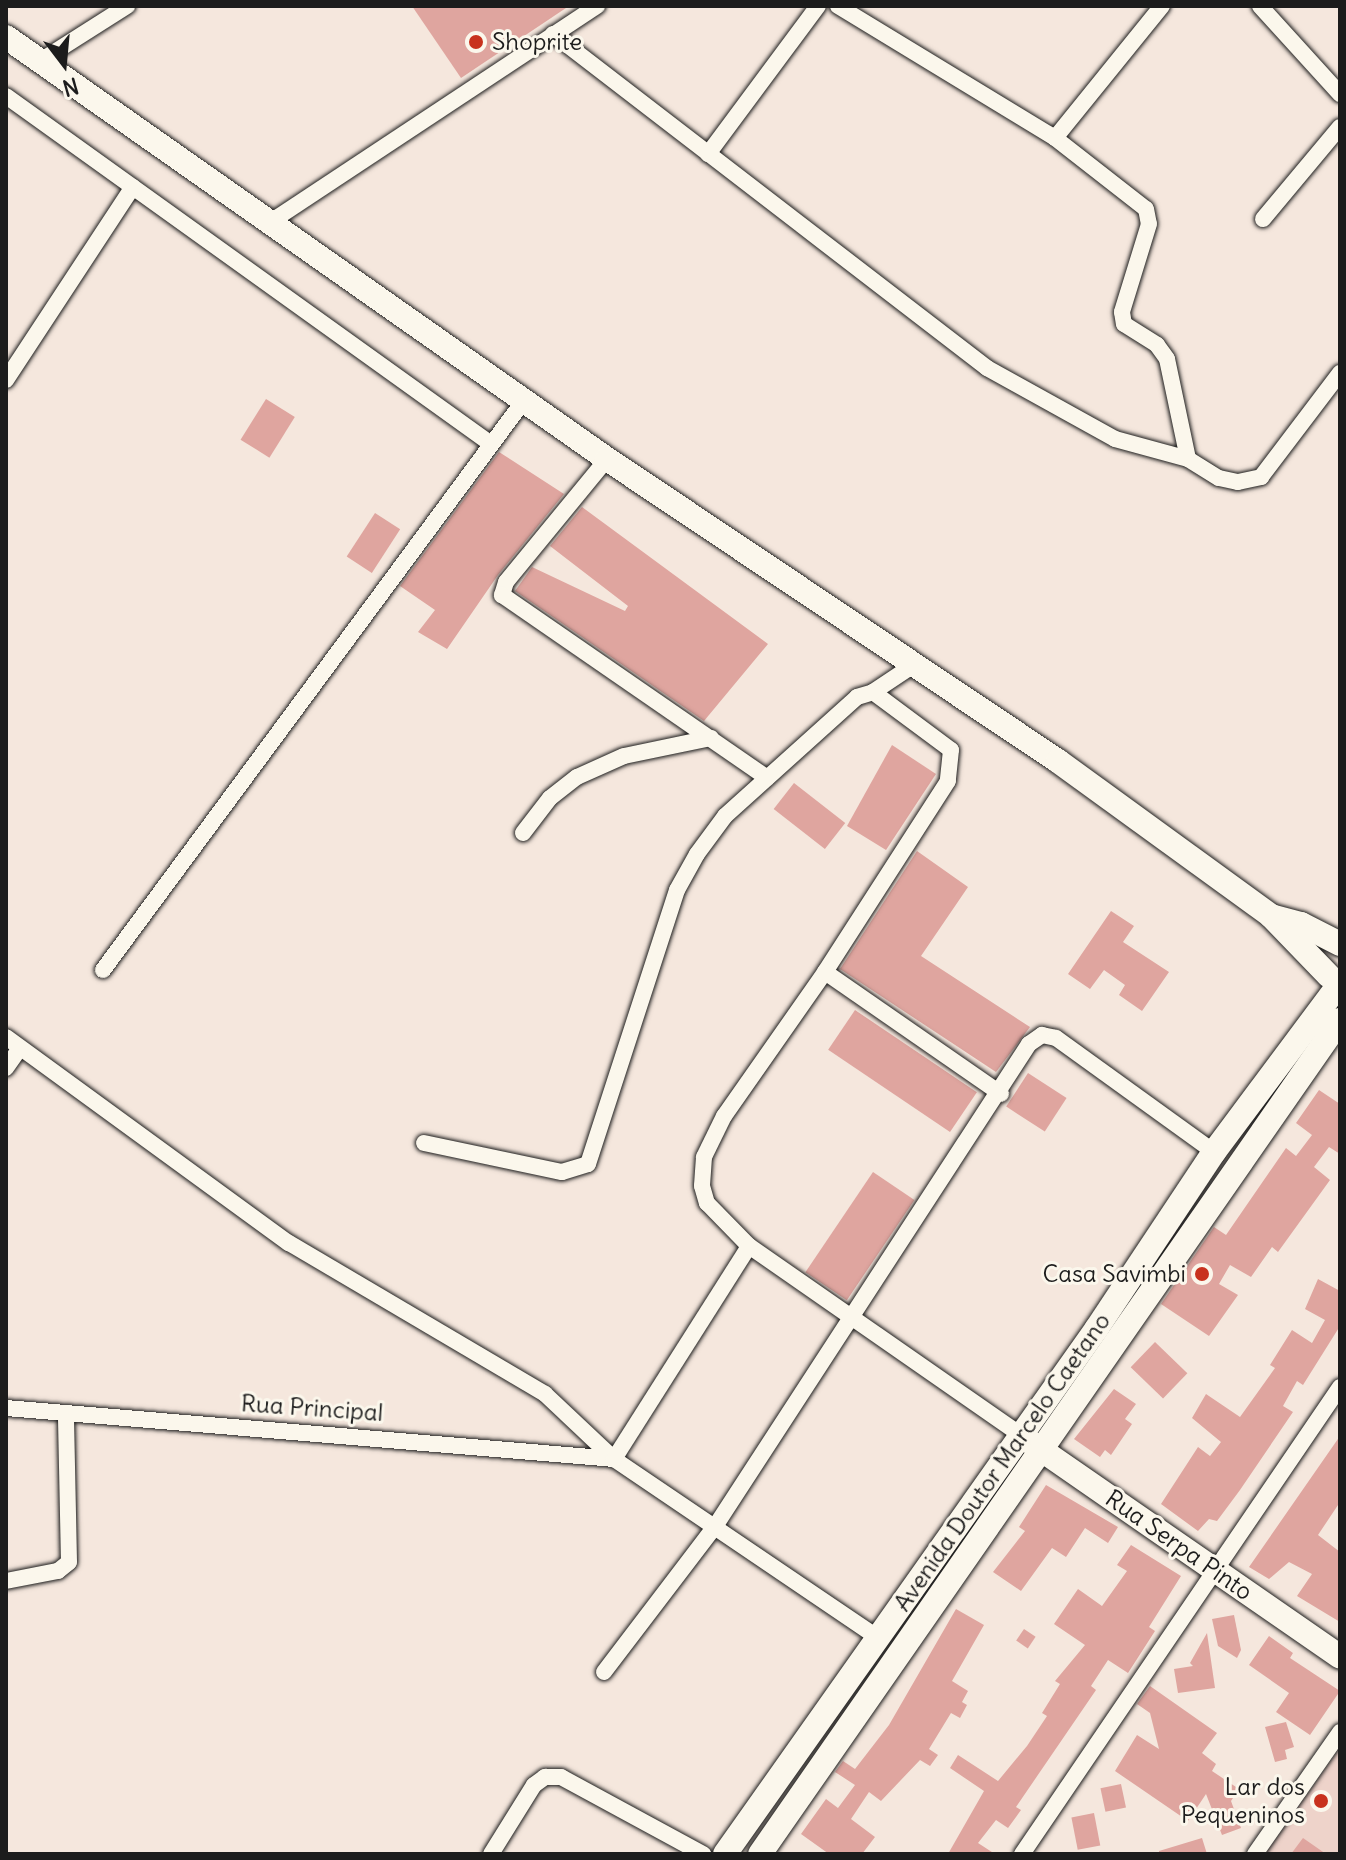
<!DOCTYPE html>
<style>
body{margin:0}
#map{position:relative;width:1346px;height:1860px;overflow:hidden;background:#f5e7dd;font-family:Delius,sans-serif}
div>[style]{position:absolute}
[style*='--x']{left:calc(var(--x)*1px);top:calc(var(--y)*1px);width:calc(var(--w)*1px);rotate:calc(var(--a)*1deg)}
.built>*{inset:0;background:#eed3ca}
.building>*{inset:0;background:#dfa59f;transform-origin:0 0}
.roads{filter:drop-shadow(0 0 2px #1c1c1c) drop-shadow(0 0 2px #1c1c1c)}
.street>*{height:16px;margin:-8px;padding:0 8px;transform-origin:8px;border-radius:8px;background:#fbf7ec}
.secondary>*{height:24px;margin:-12px;padding:0 12px;transform-origin:12px;border-radius:12px;background:#fbf7ec}
.dots>*{width:22px;height:22px;translate:-50% -50%;box-sizing:border-box;border:4px solid #fbf7ec;border-radius:50%}
span{translate:-50% -50%;white-space:nowrap;text-align:center;line-height:1.15;-webkit-text-stroke:6px #fbf7ec;paint-order:stroke}
.poi-label{font-size:24px;color:#1c1c1c}
.left{translate:0 -50%;text-align:left}
.right{translate:-100% -50%;text-align:right}
.street-label{font-size:24px;color:#1c1c1c}
.frame{position:absolute;inset:0;border:8px solid #1c1c1c;pointer-events:none}
.north{position:absolute;left:24px;top:24px;width:80px;height:80px;-webkit-text-stroke:6px #fbf7ec;paint-order:stroke;rotate:164deg;font-size:22px;font-weight:700;line-height:32px;text-align:center;color:#1c1c1c}
.north::after{content:'';display:block;margin:auto;width:28px;height:36px;background:#1c1c1c;clip-path:polygon(50% 0,100% 100%,50% 72%,0 100%)}
</style>
<div id="map">
<div class="built">
<i style="clip-path:polygon(1340px 1748px,1340px 1854px,1265px 1854px)"></i>
</div>
<div class="building">
<i style="clip-path:polygon(412px 6px,569px 6px,461px 78px)"></i>
<i style="left:266px;top:399px;width:34px;height:48px;rotate:32deg"></i>
<i style="clip-path:polygon(499px 452px,564px 494px,498px 575px,447px 649px,418px 632px,435px 610px,400px 586px)"></i>
<i style="clip-path:polygon(582px 507px,768px 644px,704px 721px,515px 591px,532px 567px,625px 611px,628px 606px,550px 546px)"></i>
<i style="left:375px;top:513px;width:30px;height:52px;rotate:33deg"></i>
<i style="clip-path:polygon(892px 745px,936px 774px,886px 850px,847px 826px)"></i>
<i style="left:794px;top:783px;width:65px;height:33px;rotate:38deg"></i>
<i style="clip-path:polygon(917px 851px,968px 887px,921px 956px,1030px 1027px,996px 1072px,840px 969px)"></i>
<i style="clip-path:polygon(1111px 911px,1134px 926px,1123px 942px,1169px 972px,1142px 1011px,1119px 995px,1125px 985px,1104px 970px,1090px 989px,1068px 974px)"></i>
<i style="left:855px;top:1010px;width:147px;height:48px;rotate:34deg"></i>
<i style="left:1028px;top:1073px;width:46px;height:40px;rotate:33deg"></i>
<i style="clip-path:polygon(1319px 1090px,1340px 1104px,1340px 1154px,1329px 1147px,1314px 1167px,1330px 1180px,1278px 1252px,1272px 1247px,1251px 1277px,1230px 1265px,1219px 1284px,1238px 1295px,1209px 1336px,1161px 1304px,1214px 1227px,1226px 1235px,1286px 1148px,1296px 1156px,1312px 1135px,1296px 1123px)"></i>
<i style="left:873px;top:1172px;width:50px;height:121px;rotate:34deg"></i>
<i style="clip-path:polygon(1318px 1279px,1340px 1291px,1340px 1326px,1303px 1385px,1297px 1381px,1283px 1406px,1293px 1412px,1240px 1490px,1217px 1521px,1209px 1519px,1198px 1531px,1161px 1504px,1198px 1447px,1210px 1456px,1221px 1442px,1192px 1418px,1206px 1394px,1240px 1417px,1275px 1368px,1270px 1365px,1292px 1330px,1312px 1343px,1325px 1320px,1305px 1309px)"></i>
<i style="left:1155px;top:1342px;width:45px;height:35px;rotate:44deg"></i>
<i style="clip-path:polygon(1114px 1389px,1136px 1404px,1125px 1419px,1132px 1424px,1111px 1455px,1105px 1450px,1100px 1457px,1074px 1439px)"></i>
<i style="clip-path:polygon(1340px 1436px,1340px 1502px,1318px 1535px,1340px 1552px,1340px 1622px,1297px 1596px,1312px 1574px,1289px 1562px,1269px 1579px,1249px 1567px)"></i>
<i style="clip-path:polygon(1046px 1485px,1118px 1527px,1108px 1543px,1085px 1528px,1066px 1557px,1052px 1548px,1021px 1591px,993px 1572px,1025px 1531px,1019px 1527px)"></i>
<i style="clip-path:polygon(1131px 1545px,1181px 1576px,1149px 1627px,1155px 1631px,1128px 1673px,1108px 1660px,1091px 1686px,1096px 1690px,1016px 1807px,1021px 1810px,1008px 1828px,996px 1820px,978px 1843px,995px 1854px,948px 1854px,984px 1791px,950px 1768px,958px 1755px,998px 1781px,1027px 1746px,1047px 1716px,1042px 1713px,1060px 1684px,1055px 1681px,1085px 1645px,1054px 1624px,1078px 1589px,1102px 1606px,1127px 1571px,1117px 1565px)"></i>
<i style="clip-path:polygon(956px 1609px,984px 1625px,952px 1681px,968px 1691px,962px 1702px,967px 1705px,960px 1718px,951px 1713px,929px 1749px,938px 1755px,930px 1766px,920px 1760px,881px 1801px,869px 1792px,851px 1819px,875px 1837px,862px 1854px,829px 1854px,801px 1834px,826px 1799px,838px 1808px,855px 1785px,835px 1772px,843px 1761px,855px 1769px,889px 1725px)"></i>
<i style="clip-path:polygon(1234px 1615px,1241px 1650px,1237px 1658px,1218px 1646px,1212px 1619px)"></i>
<i style="left:1024px;top:1629px;width:14px;height:14px;rotate:34deg"></i>
<i style="clip-path:polygon(1207px 1633px,1215px 1688px,1178px 1693px,1174px 1669px,1193px 1666px,1190px 1663px)"></i>
<i style="clip-path:polygon(1269px 1636px,1293px 1653px,1290px 1658px,1340px 1691px,1310px 1735px,1276px 1712px,1289px 1693px,1249px 1665px)"></i>
<i style="clip-path:polygon(1150px 1686px,1217px 1733px,1202px 1753px,1216px 1764px,1212px 1771px,1239px 1789px,1231px 1801px,1241px 1828px,1222px 1835px,1206px 1794px,1188px 1821px,1115px 1771px,1137px 1735px,1159px 1749px,1150px 1713px,1137px 1704px)"></i>
<i style="clip-path:polygon(1286px 1722px,1294px 1747px,1285px 1750px,1287px 1759px,1275px 1762px,1265px 1727px)"></i>
<i style="left:1121px;top:1784px;width:24px;height:21px;rotate:78deg"></i>
<i style="left:1094px;top:1813px;width:33px;height:23px;rotate:79deg"></i>
<i style="clip-path:polygon(1202px 1838px,1207px 1854px,1159px 1854px,1159px 1851px)"></i>
<i style="clip-path:polygon(1303px 1838px,1326px 1854px,1291px 1854px)"></i>
</div>
<div class="roads">
<div class="street">
<i style="--x:838;--y:6;--w:254;--a:31.3"></i>
<i style="--x:1055;--y:138;--w:115;--a:38"></i>
<i style="--x:1146;--y:209;--w:15;--a:79"></i>
<i style="--x:1149;--y:224;--w:92;--a:107.1"></i>
<i style="--x:1122;--y:312;--w:12;--a:81"></i>
<i style="--x:1124;--y:324;--w:39;--a:32"></i>
<i style="--x:1157;--y:345;--w:17;--a:54"></i>
<i style="--x:1167;--y:359;--w:102;--a:78.1"></i>
<i style="--x:1260;--y:6;--w:119;--a:47.7"></i>
<i style="--x:553;--y:34;--w:548;--a:37.58"></i>
<i style="--x:987;--y:368;--w:146;--a:29"></i>
<i style="--x:1115;--y:439;--w:76;--a:15.3"></i>
<i style="--x:1188;--y:459;--w:36;--a:32"></i>
<i style="--x:1219;--y:478;--w:19;--a:12"></i>
<i style="--x:1238;--y:482;--w:24;--a:-12"></i>
<i style="--x:1261;--y:477;--w:131;--a:-52.8"></i>
<i style="--x:42;--y:60;--w:101;--a:-32.4"></i>
<i style="--x:6;--y:96;--w:597;--a:35.66"></i>
<i style="--x:1055;--y:138;--w:170;--a:-51"></i>
<i style="--x:708;--y:154;--w:184;--a:-53.4"></i>
<i style="--x:1263;--y:219;--w:120;--a:-50.1"></i>
<i style="--x:272;--y:221;--w:390;--a:-33.5"></i>
<i style="--x:6;--y:380;--w:231;--a:-56.7"></i>
<i style="--x:607;--y:459;--w:159;--a:129.4"></i>
<i style="--x:506;--y:582;--w:14;--a:107"></i>
<i style="--x:502;--y:595;--w:322;--a:34.6"></i>
<i style="--x:915;--y:664;--w:50;--a:146.3"></i>
<i style="--x:873;--y:692;--w:97;--a:36.6"></i>
<i style="--x:951;--y:750;--w:31;--a:96"></i>
<i style="--x:948;--y:781;--w:227;--a:122.8"></i>
<i style="--x:825;--y:972;--w:176;--a:125"></i>
<i style="--x:724;--y:1116;--w:46;--a:116"></i>
<i style="--x:704;--y:1157;--w:29;--a:94"></i>
<i style="--x:702;--y:1186;--w:18;--a:74"></i>
<i style="--x:707;--y:1203;--w:60;--a:45.7"></i>
<i style="--x:749;--y:1246;--w:329;--a:34.8"></i>
<i style="--x:523;--y:833;--w:44;--a:-52.4"></i>
<i style="--x:550;--y:798;--w:34;--a:-38"></i>
<i style="--x:577;--y:777;--w:51;--a:-24.1"></i>
<i style="--x:624;--y:756;--w:89;--a:-11.7"></i>
<i style="--x:103;--y:970;--w:710;--a:-53.53"></i>
<i style="--x:825;--y:972;--w:214;--a:34.7"></i>
<i style="--x:6;--y:1037;--w:350;--a:36.1"></i>
<i style="--x:289;--y:1243;--w:297;--a:30.5"></i>
<i style="--x:545;--y:1394;--w:95;--a:43.3"></i>
<i style="--x:614;--y:1459;--w:319;--a:34.1"></i>
<i style="--x:6;--y:1068;--w:24;--a:-55"></i>
<i style="--x:424;--y:1143;--w:141;--a:11.9"></i>
<i style="--x:562;--y:1172;--w:27;--a:-17"></i>
<i style="--x:588;--y:1164;--w:288;--a:-72"></i>
<i style="--x:677;--y:890;--w:41;--a:-60.9"></i>
<i style="--x:697;--y:854;--w:47;--a:-53.6"></i>
<i style="--x:725;--y:816;--w:178;--a:-42"></i>
<i style="--x:857;--y:697;--w:17;--a:-17"></i>
<i style="--x:6;--y:1408;--w:610;--a:4.79"></i>
<i style="--x:614;--y:1459;--w:252;--a:-57.6"></i>
<i style="--x:6;--y:1581;--w:53;--a:-10.9"></i>
<i style="--x:58;--y:1571;--w:14;--a:-39"></i>
<i style="--x:69;--y:1562;--w:148;--a:-91.2"></i>
<i style="--x:604;--y:1672;--w:185;--a:-52.7"></i>
<i style="--x:716;--y:1525;--w:574;--a:-56.95"></i>
<i style="--x:1029;--y:1044;--w:16;--a:-35"></i>
<i style="--x:1042;--y:1035;--w:14;--a:12"></i>
<i style="--x:1056;--y:1038;--w:195;--a:35.8"></i>
<i style="--x:491;--y:1854;--w:81;--a:-58.1"></i>
<i style="--x:534;--y:1785;--w:14;--a:-36"></i>
<i style="--x:545;--y:1777;--w:16;--a:0"></i>
<i style="--x:561;--y:1777;--w:162;--a:28.5"></i>
<i style="--x:1022;--y:1854;--w:565;--a:-55.75"></i>
<i style="--x:1255;--y:1854;--w:149;--a:-55.1"></i>
</div>
<div class="secondary">
<i style="--x:6;--y:37;--w:734;--a:35.08"></i>
<i style="--x:607;--y:459;--w:543;--a:33.81"></i>
<i style="--x:1058;--y:761;--w:263;--a:36"></i>
<i style="--x:1271;--y:916;--w:83;--a:46"></i>
<i style="--x:1271;--y:916;--w:31;--a:15"></i>
<i style="--x:1301;--y:924;--w:44;--a:27.1"></i>
<i style="--x:1030;--y:1442;--w:377;--a:34.7"></i>
<i style="--x:725;--y:1854;--w:644;--a:-54.73"></i>
<i style="--x:1097;--y:1328;--w:211;--a:-56.4"></i>
<i style="--x:1214;--y:1152;--w:201;--a:-53.3"></i>
<i style="--x:760;--y:1854;--w:1016;--a:-55.18"></i>
</div>
</div>
<div class="dots">
<i style="left:476px;top:42px;background:#c8321e"></i>
<i style="left:1202px;top:1274px;background:#c8321e"></i>
<i style="left:1321px;top:1801px;background:#c8321e"></i>
</div>
<div class="poi-label">
<span class="left" style="left:492px;top:42px">Shoprite</span>
<span class="right" style="left:1186px;top:1274px">Casa Savimbi</span>
<span class="right" style="left:1305px;top:1801px">Lar dos<br>Pequeninos</span>
</div>
<div class="street-label">
<span style="left:312px;top:1408px;rotate:4deg">Rua Principal</span>
<span style="left:1002px;top:1462px;rotate:-55deg">Avenida Doutor Marcelo Caetano</span>
<span style="left:1179px;top:1545px;rotate:35deg">Rua Serpa Pinto</span>
</div>
<div class="frame"></div>
<div class="north">N</div>
</div>
